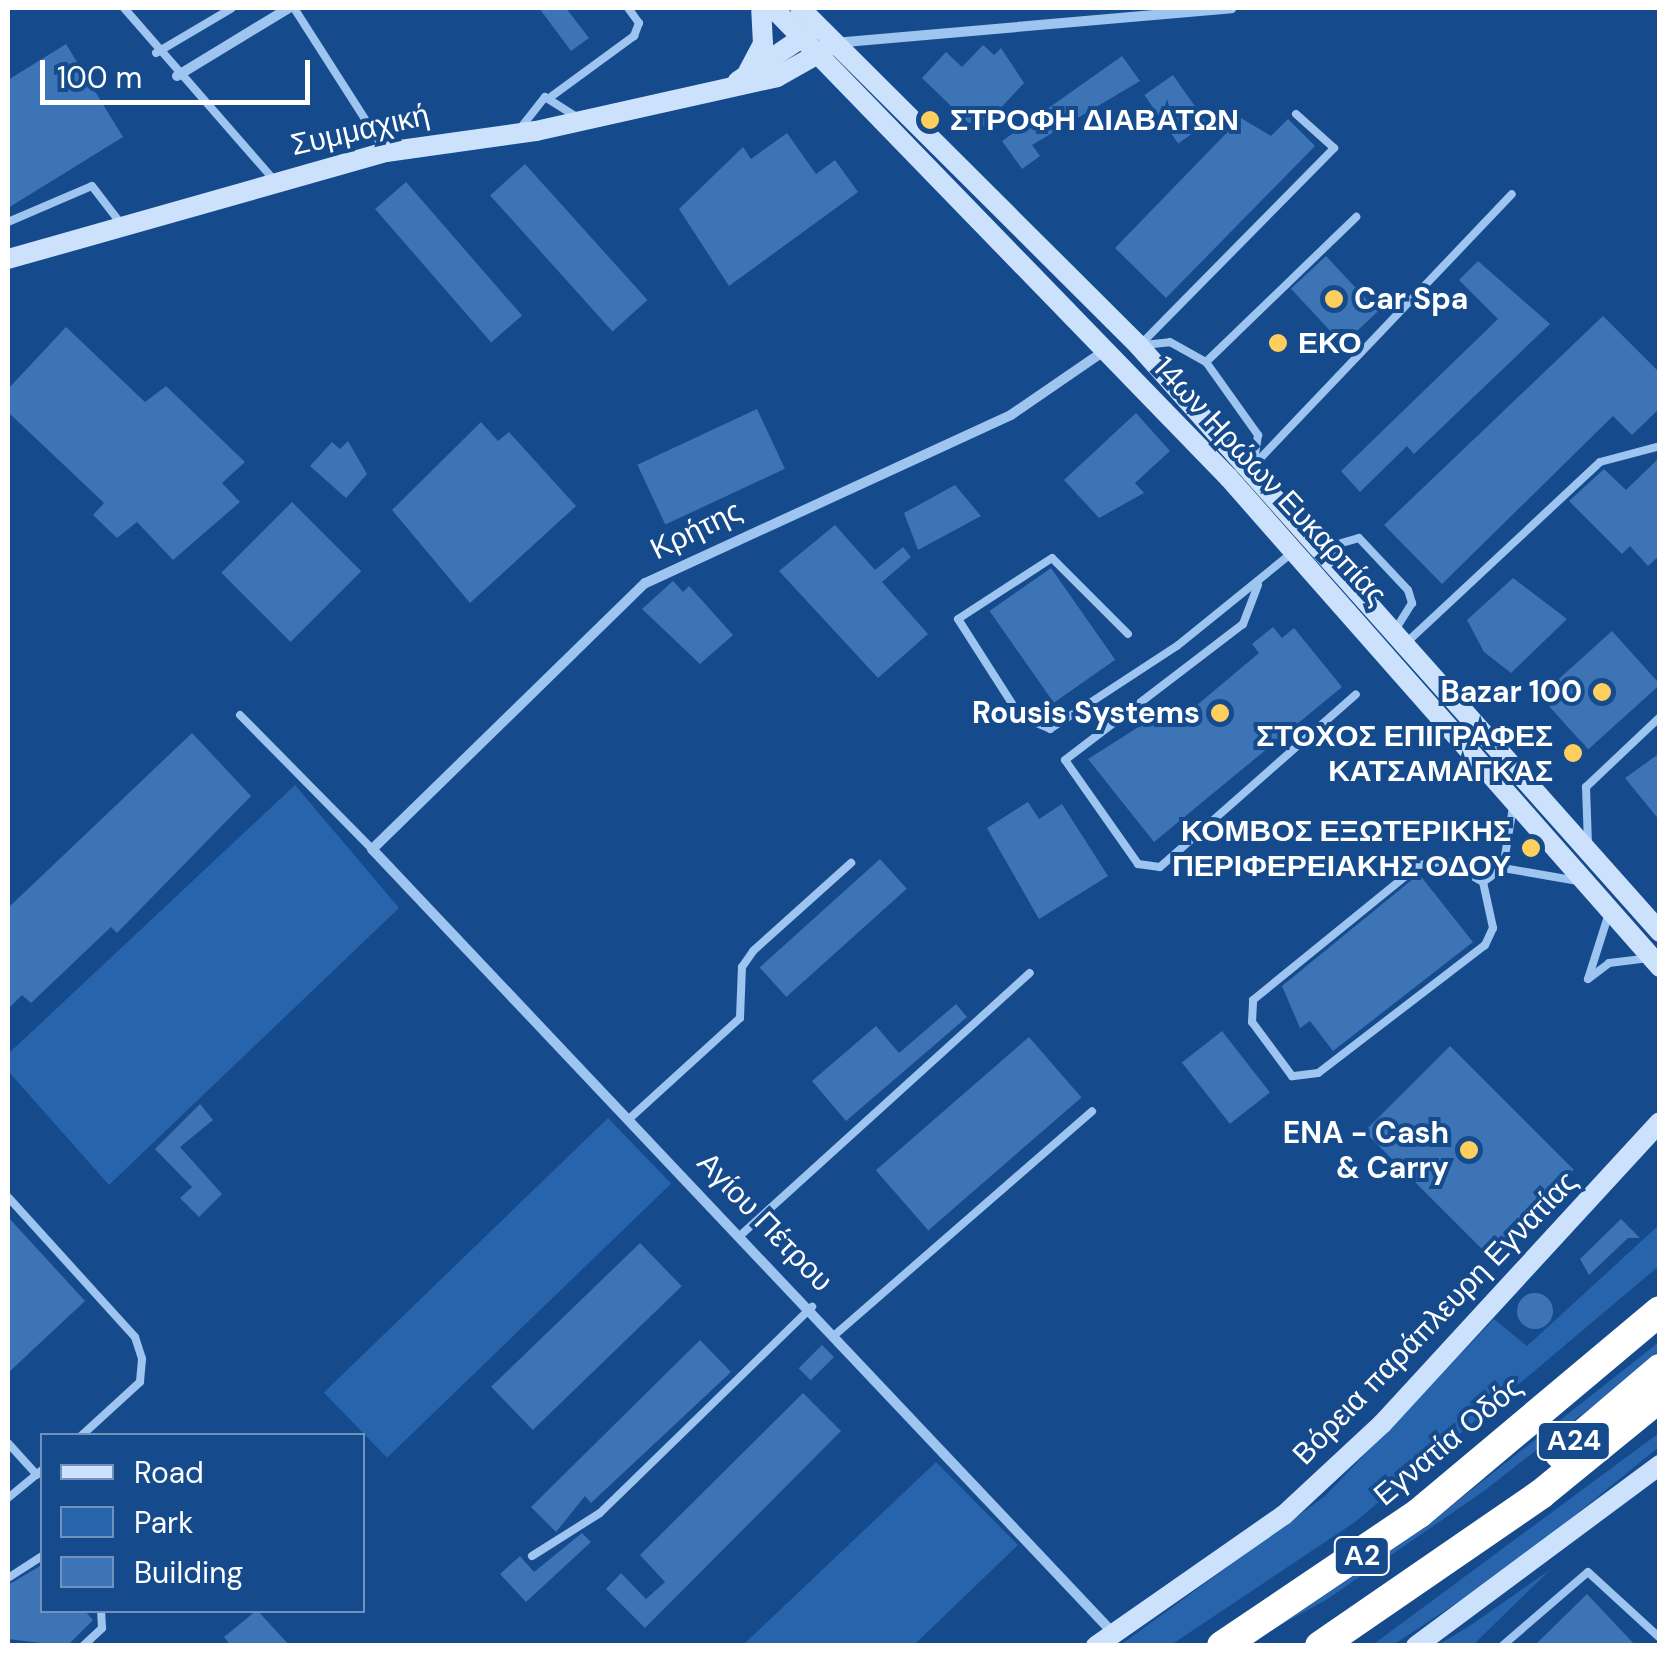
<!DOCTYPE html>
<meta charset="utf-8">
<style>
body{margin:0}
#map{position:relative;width:1667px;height:1653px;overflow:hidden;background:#154a8d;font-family:"DM Sans",sans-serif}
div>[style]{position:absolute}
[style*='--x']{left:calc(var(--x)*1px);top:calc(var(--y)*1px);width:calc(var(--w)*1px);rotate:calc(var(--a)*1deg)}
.green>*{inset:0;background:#2764ab;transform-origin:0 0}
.building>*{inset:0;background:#3d74b6;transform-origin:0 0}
.round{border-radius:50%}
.lane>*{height:8px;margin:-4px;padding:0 4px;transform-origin:4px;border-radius:4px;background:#9ec4f0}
.street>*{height:10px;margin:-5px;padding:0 5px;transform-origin:5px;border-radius:5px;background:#9ec4f0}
.secondary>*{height:20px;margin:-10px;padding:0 10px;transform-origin:10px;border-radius:10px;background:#cce1fb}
.highway>*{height:30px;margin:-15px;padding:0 15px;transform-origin:15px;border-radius:15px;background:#fff}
.dots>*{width:28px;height:28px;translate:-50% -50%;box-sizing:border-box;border:5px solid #154a8d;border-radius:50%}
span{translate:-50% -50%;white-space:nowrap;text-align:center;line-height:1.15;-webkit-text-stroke:8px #154a8d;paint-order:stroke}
.shield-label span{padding:2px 8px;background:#154a8d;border:2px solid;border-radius:8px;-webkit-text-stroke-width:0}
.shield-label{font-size:28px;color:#fff;font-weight:700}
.poi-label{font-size:30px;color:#fff;font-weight:700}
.left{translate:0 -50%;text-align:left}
.right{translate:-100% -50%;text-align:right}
.street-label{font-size:30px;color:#fff}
.frame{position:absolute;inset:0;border:10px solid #fff;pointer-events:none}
.legend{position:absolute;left:40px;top:1433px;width:325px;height:180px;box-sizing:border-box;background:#154a8d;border:2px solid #7392bb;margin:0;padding:12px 18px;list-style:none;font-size:30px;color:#fff}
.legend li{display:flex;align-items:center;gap:20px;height:50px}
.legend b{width:50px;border:2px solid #7392bb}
.scale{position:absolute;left:40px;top:60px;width:270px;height:45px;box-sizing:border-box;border:5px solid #fff;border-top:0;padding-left:12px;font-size:30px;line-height:35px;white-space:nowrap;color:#fff;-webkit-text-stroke:8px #154a8d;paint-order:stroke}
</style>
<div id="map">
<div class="green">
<i style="clip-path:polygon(295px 785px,399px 908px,109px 1185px,8px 1071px,8px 1054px)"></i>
<i style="left:608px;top:1118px;width:91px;height:395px;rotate:46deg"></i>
<i style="clip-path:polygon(1659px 1225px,1659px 1266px,1355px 1522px,1171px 1645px,1119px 1646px,1325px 1496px,1494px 1319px,1527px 1346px)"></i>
<i style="clip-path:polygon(1659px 1342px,1659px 1354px,1484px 1491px,1326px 1600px,1242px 1646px,1451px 1506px)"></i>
<i style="clip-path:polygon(1659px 1433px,1659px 1447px,1511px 1567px,1393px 1645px,1371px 1646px)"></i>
<i style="clip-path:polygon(936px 1462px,1018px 1545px,914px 1645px,743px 1645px)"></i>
<i style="clip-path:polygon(1551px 1569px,1473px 1645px,1438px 1645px,1471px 1625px)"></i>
</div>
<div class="building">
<i style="clip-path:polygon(539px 8px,566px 8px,589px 38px,571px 51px)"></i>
<i style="clip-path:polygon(66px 44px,123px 137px,8px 208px,8px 80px)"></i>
<i style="clip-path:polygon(983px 45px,994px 55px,1001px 48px,1024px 83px,978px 132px,922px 78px,946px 52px,962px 67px)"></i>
<i style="clip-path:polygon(1122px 56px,1140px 81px,1032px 145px,1040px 156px,1022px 169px,1002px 141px)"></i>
<i style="left:1173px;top:75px;width:59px;height:35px;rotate:55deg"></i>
<i style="clip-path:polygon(1241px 118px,1271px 136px,1288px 119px,1315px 146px,1166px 298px,1115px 248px)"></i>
<i style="clip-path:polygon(787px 133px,816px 174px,835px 160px,858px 192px,729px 286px,679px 209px,743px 147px,751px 159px)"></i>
<i style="left:525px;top:164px;width:183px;height:47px;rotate:48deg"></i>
<i style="left:406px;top:182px;width:177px;height:41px;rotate:49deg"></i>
<i style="left:1326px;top:256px;width:76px;height:48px;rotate:47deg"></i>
<i style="clip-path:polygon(1478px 261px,1550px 324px,1414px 454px,1407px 446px,1360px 492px,1341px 471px,1498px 319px,1459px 280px)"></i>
<i style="clip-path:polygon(1603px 316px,1660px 373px,1660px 408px,1632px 435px,1613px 416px,1442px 584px,1384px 525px)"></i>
<i style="clip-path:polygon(66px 327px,145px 402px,166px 386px,245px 462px,222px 483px,240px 502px,173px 560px,137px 522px,117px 538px,93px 515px,104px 503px,8px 412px,8px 389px)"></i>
<i style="left:757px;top:409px;width:66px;height:132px;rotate:65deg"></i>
<i style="clip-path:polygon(1136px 413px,1170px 451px,1135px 483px,1144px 493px,1099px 518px,1064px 480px)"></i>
<i style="clip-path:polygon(481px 422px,498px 441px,509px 432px,576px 506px,470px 603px,392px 510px)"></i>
<i style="clip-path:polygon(348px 441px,367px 474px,346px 498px,310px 466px,332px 442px,340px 449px)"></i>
<i style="clip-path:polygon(1660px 457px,1660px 555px,1648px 566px,1630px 546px,1622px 554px,1569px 501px,1604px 469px,1626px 490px)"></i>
<i style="clip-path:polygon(955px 485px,981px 516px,918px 550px,904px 513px)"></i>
<i style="left:292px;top:502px;width:98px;height:100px;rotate:45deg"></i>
<i style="clip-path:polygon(835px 525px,875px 570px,903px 547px,911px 557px,882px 582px,928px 634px,878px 678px,779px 571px)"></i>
<i style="left:1051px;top:568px;width:112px;height:75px;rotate:55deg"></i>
<i style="clip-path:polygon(1513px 578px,1567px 619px,1511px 673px,1484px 652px,1467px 620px)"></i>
<i style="clip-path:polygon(673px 581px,683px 592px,689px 586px,733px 635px,700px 664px,642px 609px)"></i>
<i style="clip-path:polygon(1273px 627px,1282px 638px,1294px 628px,1342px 687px,1154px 842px,1088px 759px,1167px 709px,1178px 721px,1259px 653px,1252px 644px)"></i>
<i style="left:1612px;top:631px;width:72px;height:97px;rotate:48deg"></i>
<i style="clip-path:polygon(192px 733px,251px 796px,117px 933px,111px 927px,31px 1003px,22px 995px,8px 1009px,8px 908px)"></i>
<i style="clip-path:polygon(1660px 753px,1660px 821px,1625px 778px)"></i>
<i style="clip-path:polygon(1028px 802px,1039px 819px,1062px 804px,1108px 876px,1039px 919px,987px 828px)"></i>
<i style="left:880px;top:859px;width:40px;height:162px;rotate:48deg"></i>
<i style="clip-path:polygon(1419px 874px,1473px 942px,1333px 1051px,1310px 1021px,1300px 1028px,1282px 986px)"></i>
<i style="clip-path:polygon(956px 1004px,967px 1017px,846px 1121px,812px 1081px,876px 1026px,899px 1053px)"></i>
<i style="left:1222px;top:1031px;width:78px;height:51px;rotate:52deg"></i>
<i style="left:1029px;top:1037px;width:80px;height:203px;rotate:49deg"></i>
<i style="left:1450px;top:1046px;width:175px;height:121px;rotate:45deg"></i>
<i style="clip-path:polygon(200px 1104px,213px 1120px,180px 1147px,222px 1194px,199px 1217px,180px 1198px,192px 1187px,155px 1149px)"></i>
<i style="clip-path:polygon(8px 1217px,85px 1301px,8px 1373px)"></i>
<i style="clip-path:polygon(1621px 1219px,1640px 1238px,1628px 1238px,1589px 1275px,1580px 1259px)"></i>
<i style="left:640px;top:1243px;width:60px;height:207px;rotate:46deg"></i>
<i class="round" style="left:1517px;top:1293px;width:36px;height:36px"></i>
<i style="clip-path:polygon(700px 1340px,731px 1372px,591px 1503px,585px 1496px,556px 1532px,531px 1507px)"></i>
<i style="left:822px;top:1345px;width:17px;height:33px;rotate:45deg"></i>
<i style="clip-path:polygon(803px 1393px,841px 1431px,645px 1628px,606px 1589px,621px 1573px,646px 1599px,665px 1582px,640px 1555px)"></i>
<i style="clip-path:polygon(582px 1533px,591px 1542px,526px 1602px,500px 1574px,520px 1556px,534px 1572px)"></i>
<i style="clip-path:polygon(40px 1566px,42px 1610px,84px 1610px,93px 1620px,67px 1646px,8px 1639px,8px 1585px)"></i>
<i style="clip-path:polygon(1587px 1594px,1636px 1646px,1534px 1646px)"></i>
<i style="clip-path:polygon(257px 1610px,290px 1646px,231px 1646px,224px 1637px)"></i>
</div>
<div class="lane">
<i style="--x:124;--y:8;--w:228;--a:48.9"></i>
<i style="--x:294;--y:8;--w:171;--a:57.4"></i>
<i style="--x:156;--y:53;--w:88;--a:-30.6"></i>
<i style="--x:552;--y:96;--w:102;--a:-36.2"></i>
<i style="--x:634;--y:36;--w:14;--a:-69"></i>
<i style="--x:639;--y:23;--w:19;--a:-126"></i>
<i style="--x:519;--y:130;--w:42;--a:-51.8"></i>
<i style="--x:545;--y:97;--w:41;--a:32.2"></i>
<i style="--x:8;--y:222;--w:91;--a:-23.2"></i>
<i style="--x:92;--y:186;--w:49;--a:52.4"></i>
<i style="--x:1143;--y:345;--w:27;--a:-6"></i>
<i style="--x:1170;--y:342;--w:41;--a:29.1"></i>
<i style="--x:1206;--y:362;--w:90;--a:54.5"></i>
<i style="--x:1258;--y:435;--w:26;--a:99"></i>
<i style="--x:1139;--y:346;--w:278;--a:-45.4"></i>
<i style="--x:1334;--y:148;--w:51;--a:-138.2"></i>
<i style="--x:1206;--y:362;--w:209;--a:-44"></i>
<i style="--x:1251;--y:468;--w:378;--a:-46.4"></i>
<i style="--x:1324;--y:548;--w:36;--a:-16"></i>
<i style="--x:1359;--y:538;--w:71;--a:46.7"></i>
<i style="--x:1408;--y:590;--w:14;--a:73"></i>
<i style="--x:1412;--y:603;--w:32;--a:122"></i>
<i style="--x:1258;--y:585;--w:42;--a:111"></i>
<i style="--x:1243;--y:624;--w:224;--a:142.6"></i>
<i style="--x:1065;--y:760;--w:127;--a:54.9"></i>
<i style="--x:1138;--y:864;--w:22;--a:8"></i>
<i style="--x:1160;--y:867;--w:261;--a:-41.4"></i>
<i style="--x:1128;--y:634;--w:107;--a:-135"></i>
<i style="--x:1052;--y:558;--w:112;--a:147"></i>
<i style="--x:958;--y:619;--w:115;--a:57.4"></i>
<i style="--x:1020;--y:716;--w:33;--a:23"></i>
<i style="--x:1050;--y:729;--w:152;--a:-33.2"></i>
<i style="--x:1177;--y:646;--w:149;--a:-39"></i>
<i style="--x:1406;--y:643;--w:265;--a:-43"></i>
<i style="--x:1600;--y:462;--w:62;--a:-14.9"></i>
<i style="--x:240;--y:715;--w:188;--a:45.4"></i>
<i style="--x:1513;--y:807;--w:62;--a:99.3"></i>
<i style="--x:1503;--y:868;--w:76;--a:9.8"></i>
<i style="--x:1588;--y:844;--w:57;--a:-92"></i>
<i style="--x:1586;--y:787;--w:102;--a:-43.4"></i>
<i style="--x:1483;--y:882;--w:47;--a:77.7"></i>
<i style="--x:1493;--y:928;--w:19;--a:115"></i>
<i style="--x:1485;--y:945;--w:210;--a:142.5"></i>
<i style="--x:1318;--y:1073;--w:26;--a:173"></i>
<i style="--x:1292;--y:1076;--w:67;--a:-126.5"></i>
<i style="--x:1252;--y:1022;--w:22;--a:-87"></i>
<i style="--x:1253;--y:1000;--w:214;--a:-39.1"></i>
<i style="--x:1419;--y:865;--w:27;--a:-8"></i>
<i style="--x:1446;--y:861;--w:43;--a:29.6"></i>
<i style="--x:1483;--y:882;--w:24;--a:-35"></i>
<i style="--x:1588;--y:979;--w:69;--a:-72.3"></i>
<i style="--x:1588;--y:979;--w:26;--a:-37"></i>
<i style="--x:1609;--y:963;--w:38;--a:-7"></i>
<i style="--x:629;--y:1119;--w:150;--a:-42.3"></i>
<i style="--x:740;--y:1018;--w:51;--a:-87.8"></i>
<i style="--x:742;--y:967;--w:19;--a:-55"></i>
<i style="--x:753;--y:951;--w:132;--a:-41.9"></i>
<i style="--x:8;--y:1197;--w:189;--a:47.8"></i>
<i style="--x:135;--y:1337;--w:23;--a:72"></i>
<i style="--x:142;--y:1359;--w:23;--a:95"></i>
<i style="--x:140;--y:1382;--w:80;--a:137.5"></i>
<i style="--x:743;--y:1233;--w:387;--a:-42.2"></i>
<i style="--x:837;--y:1333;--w:338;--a:-41"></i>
<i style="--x:8;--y:1443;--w:43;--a:47.8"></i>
<i style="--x:8;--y:1498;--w:44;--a:-39.5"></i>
<i style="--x:532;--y:1556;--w:80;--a:-32.3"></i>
<i style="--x:600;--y:1513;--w:296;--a:-44.2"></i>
<i style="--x:8;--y:1578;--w:40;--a:-32.9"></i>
<i style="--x:83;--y:1646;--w:26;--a:-43"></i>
<i style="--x:102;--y:1628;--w:18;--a:-93"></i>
<i style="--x:1502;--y:1646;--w:113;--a:-40.7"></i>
<i style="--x:1588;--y:1572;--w:98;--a:42.5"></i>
</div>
<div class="street">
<i style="--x:834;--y:43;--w:399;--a:-5"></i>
<i style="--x:177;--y:76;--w:131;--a:-31.3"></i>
<i style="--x:1107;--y:349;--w:116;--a:145.5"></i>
<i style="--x:1011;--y:415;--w:403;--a:155.3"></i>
<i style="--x:645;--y:583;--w:381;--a:135.7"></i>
<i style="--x:372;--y:849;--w:1080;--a:46.61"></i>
</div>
<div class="secondary">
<i style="--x:773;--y:8;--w:655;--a:45.87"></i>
<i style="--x:1229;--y:478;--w:652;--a:48.61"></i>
<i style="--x:800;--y:8;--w:479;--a:44.9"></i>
<i style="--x:1139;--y:346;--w:784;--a:48.36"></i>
<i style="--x:748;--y:72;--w:32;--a:-62"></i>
<i style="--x:763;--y:44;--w:36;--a:-93"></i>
<i style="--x:738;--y:81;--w:86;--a:-34.1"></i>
<i style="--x:8;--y:259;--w:393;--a:-15.8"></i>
<i style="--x:386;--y:152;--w:151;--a:-8"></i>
<i style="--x:536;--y:131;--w:247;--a:-12.6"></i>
<i style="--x:777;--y:77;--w:55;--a:-29.4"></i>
<i style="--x:1096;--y:1646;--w:229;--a:-34.9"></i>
<i style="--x:1284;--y:1515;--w:134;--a:-42.9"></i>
<i style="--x:1382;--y:1424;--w:410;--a:-47.4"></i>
<i style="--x:1416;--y:1646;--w:304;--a:-36.6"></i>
</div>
<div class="highway">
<i style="--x:1560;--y:1454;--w:131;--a:-40.4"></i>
<i style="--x:1222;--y:1646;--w:238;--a:-34"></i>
<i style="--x:1419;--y:1513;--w:314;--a:-40"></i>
<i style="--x:1320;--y:1646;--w:268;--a:-34.5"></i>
<i style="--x:1541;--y:1494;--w:154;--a:-39.2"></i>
</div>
<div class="dots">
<i style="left:930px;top:120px;background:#ffcf5d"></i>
<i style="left:1334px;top:299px;background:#ffcf5d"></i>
<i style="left:1278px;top:343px;background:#ffcf5d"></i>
<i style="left:1602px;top:692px;background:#ffcf5d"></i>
<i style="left:1220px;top:713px;background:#ffcf5d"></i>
<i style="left:1573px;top:753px;background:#ffcf5d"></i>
<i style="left:1531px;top:848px;background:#ffcf5d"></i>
<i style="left:1469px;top:1150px;background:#ffcf5d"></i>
</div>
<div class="shield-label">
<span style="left:1574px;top:1441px">Α24</span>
<span style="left:1362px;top:1556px">Α2</span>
</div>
<div class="poi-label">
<span class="left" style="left:950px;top:120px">ΣΤΡΟΦΗ ΔΙΑΒΑΤΩΝ</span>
<span class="left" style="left:1354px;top:299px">Car Spa</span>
<span class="left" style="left:1298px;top:343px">ΕΚΟ</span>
<span class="right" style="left:1582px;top:692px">Bazar 100</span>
<span class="right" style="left:1200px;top:713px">Rousis Systems</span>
<span class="right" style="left:1553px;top:753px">ΣΤΟΧΟΣ ΕΠΙΓΡΑΦΕΣ<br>ΚΑΤΣΑΜΑΓΚΑΣ</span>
<span class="right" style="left:1511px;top:848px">ΚΟΜΒΟΣ ΕΞΩΤΕΡΙΚΗΣ<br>ΠΕΡΙΦΕΡΕΙΑΚΗΣ ΟΔΟΥ</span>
<span class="right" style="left:1449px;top:1150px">ENA - Cash<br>&amp; Carry</span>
</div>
<div class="street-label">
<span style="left:360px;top:130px;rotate:-13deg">Συμμαχική</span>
<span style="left:1270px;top:481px;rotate:47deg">14ων Ηρώων Ευκαρπίας</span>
<span style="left:696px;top:530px;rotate:-26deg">Κρήτης</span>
<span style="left:765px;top:1222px;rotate:46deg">Αγίου Πέτρου</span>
<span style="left:1435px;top:1318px;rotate:-46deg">Βόρεια παράπλευρη Εγνατίας</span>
<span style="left:1448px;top:1441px;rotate:-40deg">Εγνατία Οδός</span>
</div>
<div class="frame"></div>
<ul class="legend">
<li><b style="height:12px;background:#cce1fb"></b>Road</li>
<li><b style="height:28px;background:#2764ab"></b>Park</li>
<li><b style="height:28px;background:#3d74b6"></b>Building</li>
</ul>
<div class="scale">100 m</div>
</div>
